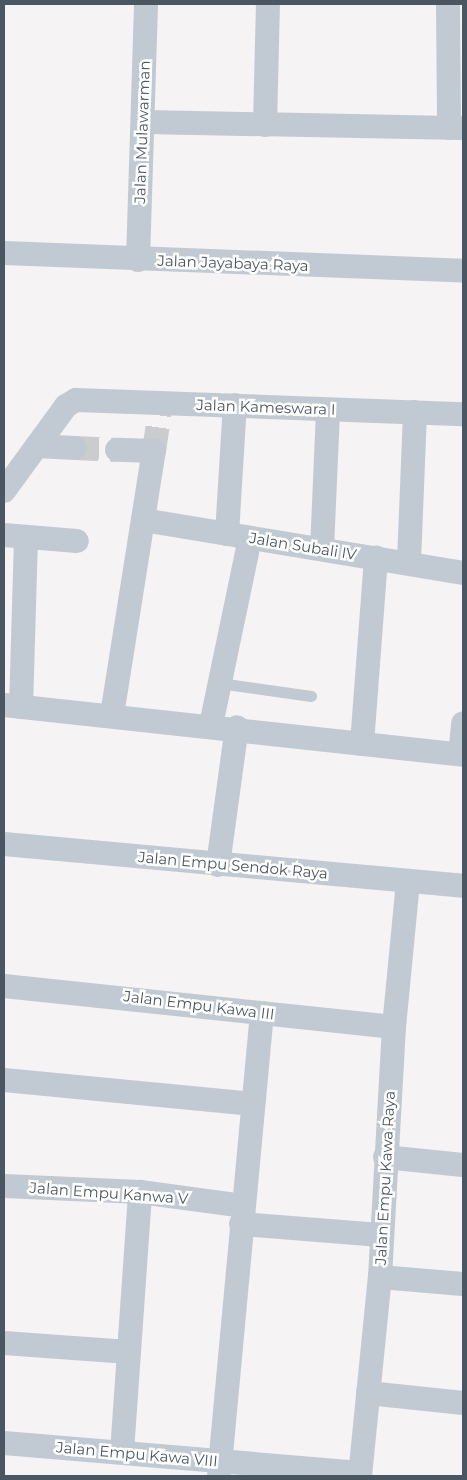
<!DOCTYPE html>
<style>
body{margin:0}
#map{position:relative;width:467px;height:1480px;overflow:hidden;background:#f5f3f3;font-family:Montserrat,sans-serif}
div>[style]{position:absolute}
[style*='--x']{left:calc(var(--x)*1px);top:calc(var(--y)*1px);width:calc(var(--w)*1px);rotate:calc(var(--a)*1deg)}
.street-tunnel>*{height:24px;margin-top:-12px;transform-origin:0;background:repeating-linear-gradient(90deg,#caccce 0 24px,transparent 0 36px)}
.lane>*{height:11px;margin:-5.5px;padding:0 5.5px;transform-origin:5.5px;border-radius:5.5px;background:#c1cad2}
.street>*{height:24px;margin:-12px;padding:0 12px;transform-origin:12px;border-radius:12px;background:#c1cad2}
span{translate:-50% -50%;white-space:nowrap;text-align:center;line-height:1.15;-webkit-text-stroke:5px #fff;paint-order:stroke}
.street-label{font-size:15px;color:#4a5661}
.frame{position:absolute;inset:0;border:5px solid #4a5661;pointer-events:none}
</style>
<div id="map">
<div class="street-tunnel">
<i style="--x:75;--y:448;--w:42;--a:2.7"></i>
<i style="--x:154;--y:451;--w:49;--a:-81.7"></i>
</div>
<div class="lane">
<i style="--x:219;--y:683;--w:93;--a:8"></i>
</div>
<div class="street">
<i style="--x:448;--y:4;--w:124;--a:89.5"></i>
<i style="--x:144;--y:122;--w:319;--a:1.1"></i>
<i style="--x:265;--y:125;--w:121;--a:-88.6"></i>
<i style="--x:4;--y:253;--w:459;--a:2.2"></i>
<i style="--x:138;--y:260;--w:256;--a:-88.2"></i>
<i style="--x:37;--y:446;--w:38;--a:3"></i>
<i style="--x:4;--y:491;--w:105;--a:-53.9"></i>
<i style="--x:66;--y:406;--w:12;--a:-31"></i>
<i style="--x:76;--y:400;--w:387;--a:2.1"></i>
<i style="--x:143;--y:520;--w:324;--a:9.4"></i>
<i style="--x:227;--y:534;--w:129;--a:-86.5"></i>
<i style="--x:4;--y:535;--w:73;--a:4.7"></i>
<i style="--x:322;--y:549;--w:139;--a:-87.5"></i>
<i style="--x:409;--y:562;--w:150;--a:-87.7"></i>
<i style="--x:4;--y:705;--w:462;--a:6.2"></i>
<i style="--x:21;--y:707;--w:169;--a:-88.3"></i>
<i style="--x:112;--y:715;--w:267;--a:-81"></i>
<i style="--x:154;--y:451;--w:37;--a:-178"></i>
<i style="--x:211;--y:725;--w:191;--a:-78.2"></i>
<i style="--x:362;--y:744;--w:187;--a:-85.7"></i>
<i style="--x:460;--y:754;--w:31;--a:-84"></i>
<i style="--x:4;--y:844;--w:461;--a:5.2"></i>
<i style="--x:218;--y:865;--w:139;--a:-82.2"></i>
<i style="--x:4;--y:986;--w:392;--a:6"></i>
<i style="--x:4;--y:1080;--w:248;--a:5.5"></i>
<i style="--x:385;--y:1157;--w:78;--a:5.9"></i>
<i style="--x:4;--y:1186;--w:136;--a:2.5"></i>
<i style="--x:140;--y:1192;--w:104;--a:7.7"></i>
<i style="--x:241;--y:1224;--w:140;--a:4.5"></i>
<i style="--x:380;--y:1277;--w:83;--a:4.8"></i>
<i style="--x:4;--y:1343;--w:125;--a:4.1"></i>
<i style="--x:368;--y:1393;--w:96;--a:6"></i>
<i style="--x:4;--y:1443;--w:357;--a:4.8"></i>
<i style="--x:122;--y:1452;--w:261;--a:-86"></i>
<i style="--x:219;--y:1476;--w:465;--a:-84.7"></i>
<i style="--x:360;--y:1476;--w:200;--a:-84.3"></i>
<i style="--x:380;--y:1277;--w:250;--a:-86.8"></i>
<i style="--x:394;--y:1027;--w:147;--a:-84.5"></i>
</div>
<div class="street-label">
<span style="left:142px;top:132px;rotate:-88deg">Jalan Mulawarman</span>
<span style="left:233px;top:263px;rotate:2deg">Jalan Jayabaya Raya</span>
<span style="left:266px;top:407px;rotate:2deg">Jalan Kameswara I</span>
<span style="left:303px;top:546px;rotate:9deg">Jalan Subali IV</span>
<span style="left:233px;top:865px;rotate:5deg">Jalan Empu Sendok Raya</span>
<span style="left:199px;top:1005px;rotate:7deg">Jalan Empu Kawa III</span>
<span style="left:385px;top:1178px;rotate:-87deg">Jalan Empu Kawa Raya</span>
<span style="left:109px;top:1193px;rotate:4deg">Jalan Empu Kanwa V</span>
<span style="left:137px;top:1454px;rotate:5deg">Jalan Empu Kawa VIII</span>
</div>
<div class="frame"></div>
</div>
